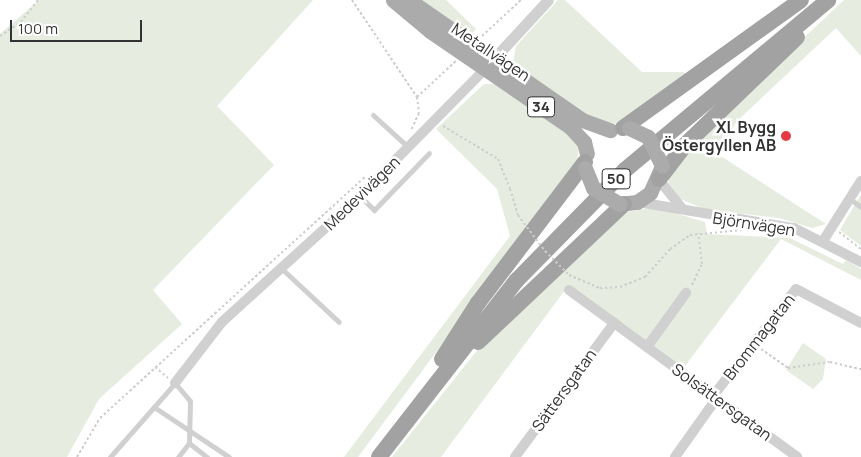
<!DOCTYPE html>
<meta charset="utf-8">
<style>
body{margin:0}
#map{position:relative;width:861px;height:457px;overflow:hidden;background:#fff;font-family:Manrope,sans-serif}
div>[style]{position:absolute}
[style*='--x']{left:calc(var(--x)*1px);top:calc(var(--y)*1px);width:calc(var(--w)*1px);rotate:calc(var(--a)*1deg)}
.green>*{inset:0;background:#e6ecdf}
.path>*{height:2px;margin-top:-1px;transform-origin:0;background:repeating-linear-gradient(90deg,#cdcdcd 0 2.5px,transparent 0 5px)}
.service>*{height:5px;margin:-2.5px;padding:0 2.5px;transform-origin:2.5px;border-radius:2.5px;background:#d0d0d0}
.minor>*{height:10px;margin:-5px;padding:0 5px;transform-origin:5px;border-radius:5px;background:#d0d0d0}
.tertiary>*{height:11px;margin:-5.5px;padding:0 5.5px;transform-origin:5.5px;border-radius:5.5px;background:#d0d0d0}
.primary>*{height:15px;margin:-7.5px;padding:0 7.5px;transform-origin:7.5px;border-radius:7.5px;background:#ababab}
.trunk>*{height:16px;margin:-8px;padding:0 8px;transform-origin:8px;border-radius:8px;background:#a2a2a2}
.path-bridge>*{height:2px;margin-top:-1px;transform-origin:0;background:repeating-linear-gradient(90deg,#cdcdcd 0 2.5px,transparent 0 5px)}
.primary-bridge>*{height:15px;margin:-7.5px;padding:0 7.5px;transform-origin:7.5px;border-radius:7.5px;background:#ababab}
.dots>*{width:14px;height:14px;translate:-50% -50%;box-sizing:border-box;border:2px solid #fff;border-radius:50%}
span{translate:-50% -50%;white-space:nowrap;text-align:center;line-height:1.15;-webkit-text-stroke:5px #fff;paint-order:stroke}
.shield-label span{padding:1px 4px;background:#fff;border:1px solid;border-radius:4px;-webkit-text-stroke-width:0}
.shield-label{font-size:15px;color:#333;font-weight:700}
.street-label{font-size:16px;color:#333}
.poi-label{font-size:16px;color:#333;font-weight:700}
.right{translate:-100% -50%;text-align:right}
.scale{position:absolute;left:10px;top:20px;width:132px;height:22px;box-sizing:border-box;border:2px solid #333;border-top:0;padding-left:6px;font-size:15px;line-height:18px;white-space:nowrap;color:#333;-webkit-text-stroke:4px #fff;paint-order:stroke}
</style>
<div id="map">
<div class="green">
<i style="clip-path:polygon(39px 0,313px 0,217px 106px,274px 165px,153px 290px,182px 324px,99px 399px,67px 457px,0 457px,0 34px)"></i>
<i style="clip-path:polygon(421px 0,446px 0,476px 29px,468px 37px)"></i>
<i style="clip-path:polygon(558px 0,565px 0,642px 72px,684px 72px,687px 76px,618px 124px,597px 122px,513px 64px,516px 46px)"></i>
<i style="clip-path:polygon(844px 0,861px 0,861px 56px,836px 28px,736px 122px,719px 155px,826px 224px,812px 228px,779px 218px,707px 210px,675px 197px,668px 184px,671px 170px,732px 105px)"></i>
<i style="clip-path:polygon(484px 84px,495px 84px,570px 132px,579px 145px,577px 163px,358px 457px,344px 457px,510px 236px,497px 189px,436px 129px)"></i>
<i style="clip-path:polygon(861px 194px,861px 246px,840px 230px)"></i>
<i style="clip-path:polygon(655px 207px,705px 222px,707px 234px,790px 238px,843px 264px,846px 260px,861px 269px,861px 280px,781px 239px,682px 370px,568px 286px,441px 457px,392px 457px,479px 348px,627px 212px)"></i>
<i style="clip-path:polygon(803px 343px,826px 359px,823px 379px,813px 389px,786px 370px)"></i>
</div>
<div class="path">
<i style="--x:352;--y:0;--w:117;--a:56.2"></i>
<i style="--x:417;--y:97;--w:16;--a:83"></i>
<i style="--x:419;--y:113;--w:19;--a:115"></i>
<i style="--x:0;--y:36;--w:25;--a:-34"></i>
<i style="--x:21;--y:22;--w:28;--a:-52"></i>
<i style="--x:482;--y:36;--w:53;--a:-42.7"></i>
<i style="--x:417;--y:97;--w:53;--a:-42.7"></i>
<i style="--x:443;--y:126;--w:64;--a:31"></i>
<i style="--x:498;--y:159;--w:32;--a:68"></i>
<i style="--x:839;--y:232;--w:28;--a:38"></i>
<i style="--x:692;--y:285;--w:23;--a:-65"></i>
<i style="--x:702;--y:264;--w:31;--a:-97"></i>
<i style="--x:600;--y:288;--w:20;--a:-3"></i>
<i style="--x:620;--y:287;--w:27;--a:-22"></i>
<i style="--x:645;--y:277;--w:38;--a:-48"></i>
<i style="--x:670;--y:249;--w:24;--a:-35"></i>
<i style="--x:690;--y:235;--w:53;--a:-5.4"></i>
<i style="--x:761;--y:349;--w:33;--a:35"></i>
<i style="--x:788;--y:368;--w:42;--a:-8.1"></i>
<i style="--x:830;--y:362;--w:32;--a:13"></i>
<i style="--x:155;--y:367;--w:17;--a:40"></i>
<i style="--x:77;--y:457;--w:45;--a:-59.5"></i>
<i style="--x:100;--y:418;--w:360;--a:-42.3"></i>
</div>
<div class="service">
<i style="--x:373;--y:115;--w:47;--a:42.4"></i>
<i style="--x:360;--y:196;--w:20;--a:45"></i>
<i style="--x:374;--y:210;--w:79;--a:-46"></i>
<i style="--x:850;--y:199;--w:14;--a:36"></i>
<i style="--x:281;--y:268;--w:79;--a:43"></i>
<i style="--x:154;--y:407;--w:90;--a:33.7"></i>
<i style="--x:189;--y:443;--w:23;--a:38"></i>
<i style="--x:110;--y:457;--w:98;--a:-48.7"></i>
<i style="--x:175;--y:383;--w:23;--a:50"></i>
<i style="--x:190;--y:401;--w:42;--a:91.4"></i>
<i style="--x:189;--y:443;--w:18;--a:128"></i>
</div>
<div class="minor">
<i style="--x:659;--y:180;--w:35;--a:51"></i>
<i style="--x:638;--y:202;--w:158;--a:9.5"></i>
<i style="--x:794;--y:228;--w:75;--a:26.9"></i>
<i style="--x:823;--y:241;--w:71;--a:-57.7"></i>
<i style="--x:569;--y:290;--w:283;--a:36.2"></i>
<i style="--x:647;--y:347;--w:67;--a:-54.2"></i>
<i style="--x:175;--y:383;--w:77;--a:-52.4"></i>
<i style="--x:222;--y:322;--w:178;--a:-42.3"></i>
<i style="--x:354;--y:202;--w:185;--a:-45.4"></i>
<i style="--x:713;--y:396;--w:135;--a:-52.2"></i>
<i style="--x:796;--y:289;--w:73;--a:27.6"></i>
<i style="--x:515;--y:457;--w:167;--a:-53.5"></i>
<i style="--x:675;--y:457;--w:71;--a:-54.7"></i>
</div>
<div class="tertiary">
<i style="--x:488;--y:65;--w:88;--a:-47.3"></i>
</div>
<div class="primary">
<i style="--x:393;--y:0;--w:48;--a:40"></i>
<i style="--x:430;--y:31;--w:170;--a:34.4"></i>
<i style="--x:570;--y:127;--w:21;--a:47"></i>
<i style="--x:584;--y:142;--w:12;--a:76"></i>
<i style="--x:409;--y:0;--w:211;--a:34.7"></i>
<i style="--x:582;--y:120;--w:30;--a:20"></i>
<i style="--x:620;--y:204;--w:17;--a:-7"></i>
<i style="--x:637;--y:202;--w:16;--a:-35"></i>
<i style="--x:650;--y:193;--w:27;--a:-66"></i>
</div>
<div class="trunk">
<i style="--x:623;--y:128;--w:219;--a:-35.7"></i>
<i style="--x:659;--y:179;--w:44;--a:-52.4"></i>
<i style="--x:686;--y:144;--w:154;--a:-43.9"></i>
<i style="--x:478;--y:342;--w:201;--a:-43.4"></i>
<i style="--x:442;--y:359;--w:67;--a:-57.3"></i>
<i style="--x:478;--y:303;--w:177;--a:-52.8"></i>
<i style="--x:379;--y:457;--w:224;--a:-52.1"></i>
<i style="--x:517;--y:280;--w:154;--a:-45.5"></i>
<i style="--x:625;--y:170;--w:265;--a:-39.9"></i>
</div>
<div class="path-bridge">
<i style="--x:510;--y:189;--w:27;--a:73"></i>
<i style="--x:518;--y:215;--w:45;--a:53.1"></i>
<i style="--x:545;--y:251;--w:34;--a:45"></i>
<i style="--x:569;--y:275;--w:34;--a:23"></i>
</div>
<div class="primary-bridge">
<i style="--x:629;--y:128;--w:21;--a:25"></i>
<i style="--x:648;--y:137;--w:32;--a:64"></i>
<i style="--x:585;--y:168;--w:22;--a:68"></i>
<i style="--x:593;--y:188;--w:31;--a:31"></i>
</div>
<div class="dots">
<i style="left:786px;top:136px;background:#e63946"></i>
</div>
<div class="shield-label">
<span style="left:541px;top:107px">34</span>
<span style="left:616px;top:179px">50</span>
</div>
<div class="street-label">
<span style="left:491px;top:52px;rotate:34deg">Metallvägen</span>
<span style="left:362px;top:193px;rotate:-44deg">Medevivägen</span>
<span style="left:754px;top:224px;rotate:9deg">Björnvägen</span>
<span style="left:759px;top:337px;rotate:-52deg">Brommagatan</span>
<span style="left:564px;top:390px;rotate:-54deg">Sättersgatan</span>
<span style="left:722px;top:402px;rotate:36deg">Solsättersgatan</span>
</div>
<div class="poi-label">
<span class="right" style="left:776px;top:136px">XL Bygg<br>Östergyllen AB</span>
</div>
<div class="scale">100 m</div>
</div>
